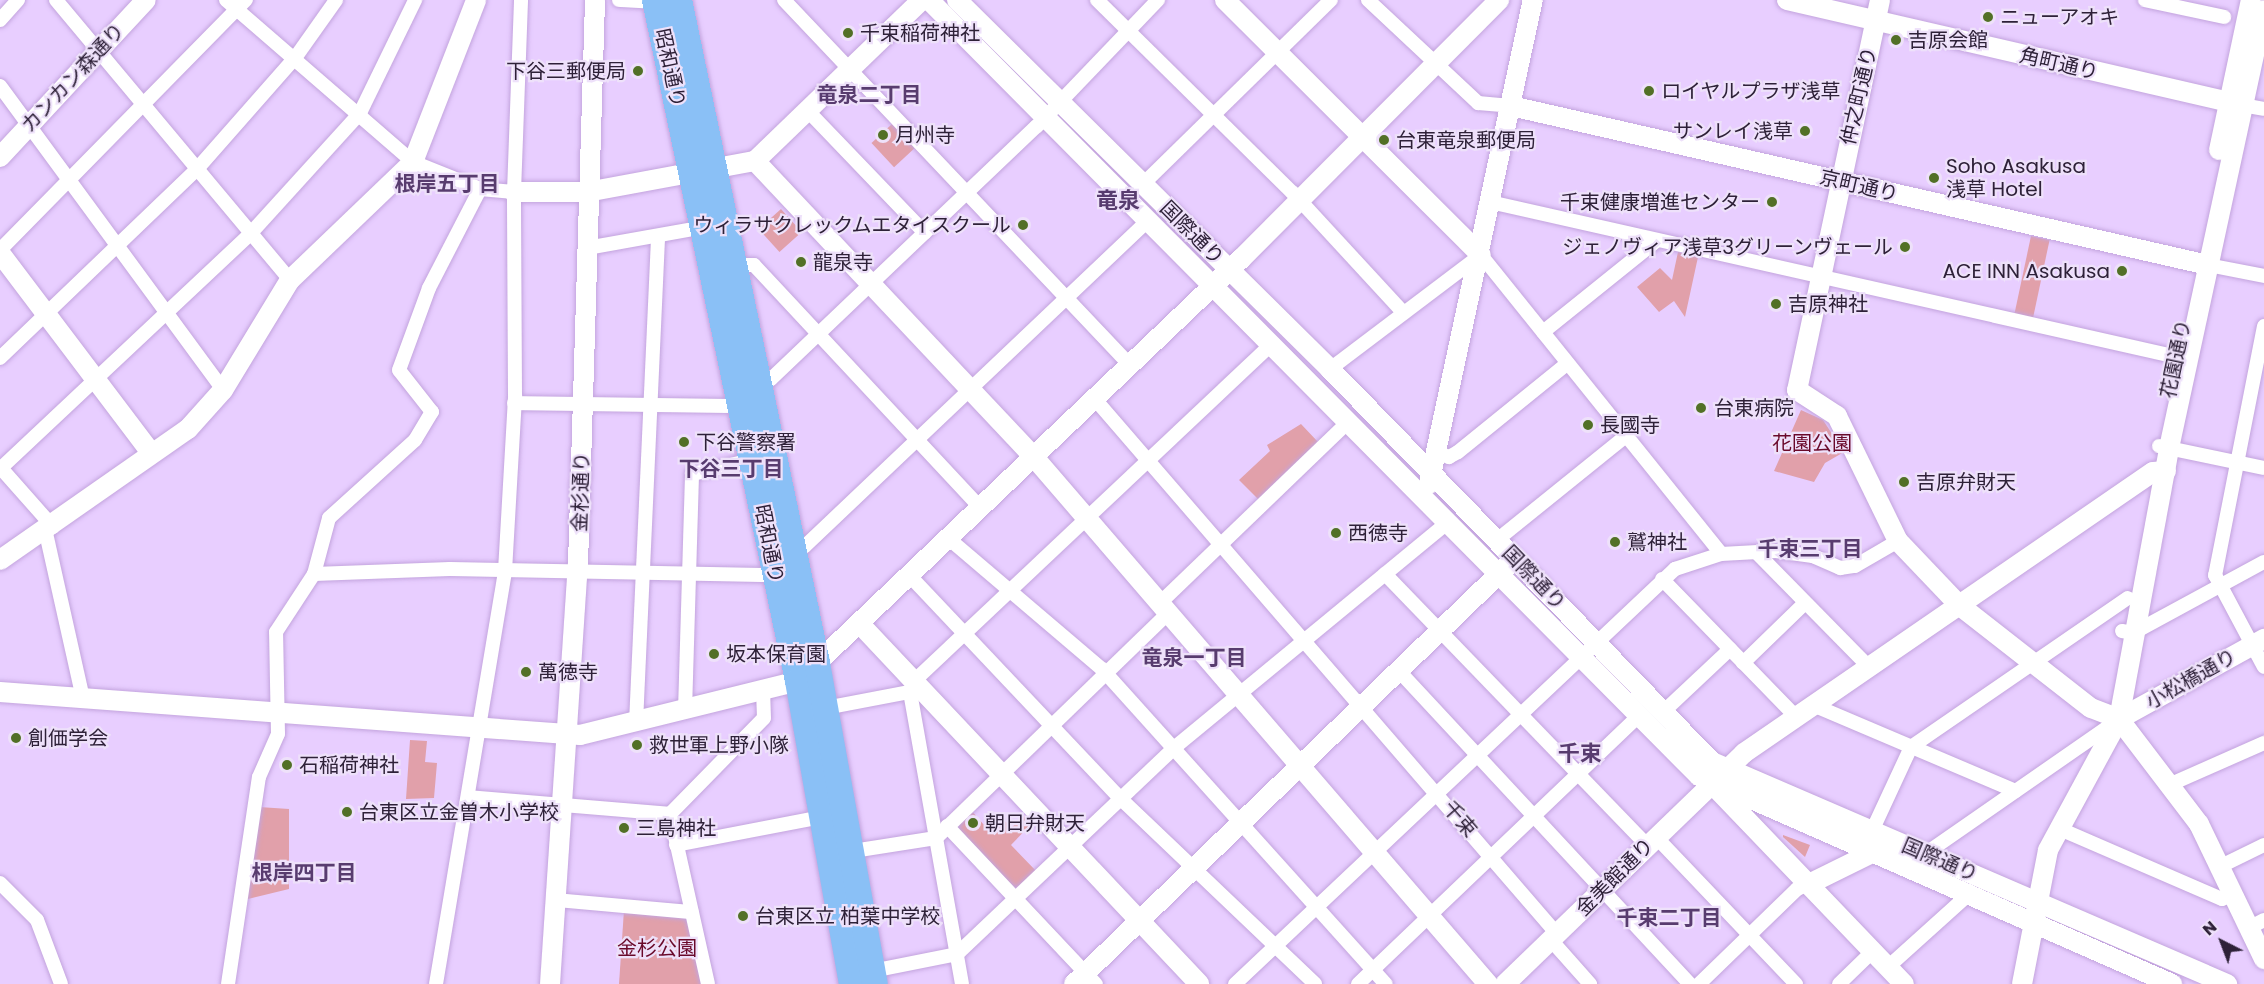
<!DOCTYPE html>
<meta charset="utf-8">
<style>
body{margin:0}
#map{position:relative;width:2264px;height:984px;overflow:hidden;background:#e8ceff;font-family:Poppins,"Noto Sans JP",sans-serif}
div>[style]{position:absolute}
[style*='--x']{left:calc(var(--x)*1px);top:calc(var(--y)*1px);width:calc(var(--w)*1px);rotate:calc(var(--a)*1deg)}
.green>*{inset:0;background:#e1a0aa;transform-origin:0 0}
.roads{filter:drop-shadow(0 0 2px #c3a4de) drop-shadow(0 0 2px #c3a4de)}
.street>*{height:14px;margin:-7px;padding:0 7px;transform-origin:7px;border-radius:7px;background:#fff}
.secondary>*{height:20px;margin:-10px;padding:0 10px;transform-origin:10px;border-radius:10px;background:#fff}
.highway>*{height:26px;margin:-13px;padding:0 13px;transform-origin:13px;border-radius:13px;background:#8ac0f6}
.dots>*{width:16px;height:16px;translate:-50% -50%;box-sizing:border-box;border:3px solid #eee1fa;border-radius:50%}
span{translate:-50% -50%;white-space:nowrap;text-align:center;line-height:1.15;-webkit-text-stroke:4.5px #eee1fa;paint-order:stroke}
.poi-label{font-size:20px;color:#2e2138}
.left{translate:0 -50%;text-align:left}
.right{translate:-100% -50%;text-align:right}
.street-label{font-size:20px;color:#2e2138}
.park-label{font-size:20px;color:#69092a}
.neighbourhood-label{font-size:21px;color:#583c6f;font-weight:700}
.quarter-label{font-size:22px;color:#583c6f;font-weight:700}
.north{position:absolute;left:2192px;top:912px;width:60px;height:60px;-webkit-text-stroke:4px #eee1fa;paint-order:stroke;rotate:318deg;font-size:16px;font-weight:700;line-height:24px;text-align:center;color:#2e2138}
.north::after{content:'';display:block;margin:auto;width:21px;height:27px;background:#2e2138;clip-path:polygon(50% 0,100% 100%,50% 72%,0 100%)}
</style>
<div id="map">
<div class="green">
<i style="left:892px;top:124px;width:33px;height:28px;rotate:47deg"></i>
<i style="left:781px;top:209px;width:31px;height:30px;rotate:48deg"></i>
<i style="left:2031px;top:236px;width:19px;height:80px;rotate:12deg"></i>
<i style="clip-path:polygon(1678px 252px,1698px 257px,1685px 317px,1674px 301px,1659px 312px,1637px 287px,1660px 268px,1672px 280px)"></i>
<i style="clip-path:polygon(1801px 410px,1823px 420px,1844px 452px,1825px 463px,1814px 482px,1774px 471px)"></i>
<i style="clip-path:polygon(1301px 424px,1318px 442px,1259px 500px,1239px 480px,1270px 451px,1267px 445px)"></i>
<i style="clip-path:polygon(410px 740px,427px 741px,425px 762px,437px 763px,434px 798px,406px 799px)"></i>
<i style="clip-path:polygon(259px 807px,289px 809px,289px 889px,244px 900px)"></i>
<i style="clip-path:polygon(971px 810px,984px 825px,996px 814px,1012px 827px,1029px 812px,1036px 819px,1011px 845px,1038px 873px,1017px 895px,953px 826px)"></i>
<i style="clip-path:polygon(1783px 835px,1810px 845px,1805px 857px,1783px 837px)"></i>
<i style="clip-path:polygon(624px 910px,687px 915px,702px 984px,619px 984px)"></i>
</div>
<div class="roads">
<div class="street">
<i style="--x:56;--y:0;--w:365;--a:50.1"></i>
<i style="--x:226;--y:0;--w:247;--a:40.9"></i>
<i style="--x:413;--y:162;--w:72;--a:21.9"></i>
<i style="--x:480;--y:189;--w:34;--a:5"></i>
<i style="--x:619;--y:0;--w:36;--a:3"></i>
<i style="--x:784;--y:0;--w:502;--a:46.54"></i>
<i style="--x:1097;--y:0;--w:275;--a:44.6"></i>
<i style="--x:1293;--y:193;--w:161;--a:47.3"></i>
<i style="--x:1368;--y:0;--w:151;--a:43.1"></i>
<i style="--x:1478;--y:103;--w:33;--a:5"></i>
<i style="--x:2145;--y:0;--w:81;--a:12.1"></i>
<i style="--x:0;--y:20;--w:27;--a:-48"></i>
<i style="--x:0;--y:86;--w:377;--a:53.7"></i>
<i style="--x:2242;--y:105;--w:22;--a:10"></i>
<i style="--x:807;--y:110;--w:170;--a:46.2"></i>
<i style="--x:1143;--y:184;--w:263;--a:-44.4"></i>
<i style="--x:1490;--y:202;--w:704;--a:12.71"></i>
<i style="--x:587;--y:248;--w:120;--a:-10.1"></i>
<i style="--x:0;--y:250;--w:351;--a:-45.5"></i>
<i style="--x:733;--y:265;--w:21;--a:0"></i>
<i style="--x:754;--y:265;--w:331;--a:47"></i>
<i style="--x:2208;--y:265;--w:57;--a:11.1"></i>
<i style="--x:2264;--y:326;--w:254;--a:101.1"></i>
<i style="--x:2215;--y:575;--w:104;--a:62"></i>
<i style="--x:1543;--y:332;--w:144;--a:-38.8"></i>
<i style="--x:0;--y:358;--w:273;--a:-43.8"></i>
<i style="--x:197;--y:169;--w:148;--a:-48.6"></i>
<i style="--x:295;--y:58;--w:71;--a:-54.7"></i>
<i style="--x:1330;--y:369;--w:189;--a:-37.1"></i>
<i style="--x:1481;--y:255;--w:383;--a:51.2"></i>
<i style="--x:758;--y:382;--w:13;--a:-13"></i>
<i style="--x:771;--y:379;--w:367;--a:-43.6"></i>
<i style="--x:1037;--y:126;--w:175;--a:-46.2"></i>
<i style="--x:1094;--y:398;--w:708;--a:49.18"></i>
<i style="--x:514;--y:403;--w:227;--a:0.8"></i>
<i style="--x:2159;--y:446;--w:107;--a:11.8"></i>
<i style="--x:1439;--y:453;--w:11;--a:22"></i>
<i style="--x:1449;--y:457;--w:10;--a:-29"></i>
<i style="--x:1458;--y:452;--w:141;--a:-39"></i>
<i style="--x:0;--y:467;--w:80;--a:48.5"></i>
<i style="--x:0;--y:469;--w:343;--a:-43.2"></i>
<i style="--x:250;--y:234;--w:164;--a:-47.7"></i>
<i style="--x:360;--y:113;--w:126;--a:-64"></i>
<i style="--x:46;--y:533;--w:170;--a:77.4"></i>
<i style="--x:948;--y:538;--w:202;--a:40.4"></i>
<i style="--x:1102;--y:669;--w:424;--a:48"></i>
<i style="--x:1497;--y:540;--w:166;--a:-38.9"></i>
<i style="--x:793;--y:549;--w:12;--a:-14"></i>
<i style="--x:805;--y:546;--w:475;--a:-43.5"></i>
<i style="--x:1757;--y:553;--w:160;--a:45.5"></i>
<i style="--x:314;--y:574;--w:136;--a:-2.1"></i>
<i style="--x:450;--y:569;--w:325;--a:1.1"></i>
<i style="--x:1385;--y:574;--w:377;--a:46"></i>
<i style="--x:909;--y:575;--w:308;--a:46.6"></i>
<i style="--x:1121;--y:799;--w:268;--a:43.6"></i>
<i style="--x:1662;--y:579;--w:192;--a:45.8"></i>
<i style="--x:1160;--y:603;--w:262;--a:-43.9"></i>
<i style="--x:2122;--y:631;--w:11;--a:10"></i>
<i style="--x:2133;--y:633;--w:149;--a:-28.5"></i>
<i style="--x:1743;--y:663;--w:86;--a:-44.1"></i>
<i style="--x:1399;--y:671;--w:427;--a:47.1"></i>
<i style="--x:1813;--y:705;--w:220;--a:23"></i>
<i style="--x:825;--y:708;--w:86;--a:-10.7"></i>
<i style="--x:685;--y:711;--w:237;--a:-88.3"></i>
<i style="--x:692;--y:474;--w:62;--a:-13.1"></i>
<i style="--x:1663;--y:712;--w:92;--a:-43.2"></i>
<i style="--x:636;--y:723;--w:486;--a:-87.4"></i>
<i style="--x:2171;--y:784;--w:102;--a:-23.8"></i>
<i style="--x:468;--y:797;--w:203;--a:4.8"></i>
<i style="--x:670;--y:814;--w:174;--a:77.4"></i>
<i style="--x:670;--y:814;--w:134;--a:-45.6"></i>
<i style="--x:764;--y:718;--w:28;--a:-92"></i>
<i style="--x:947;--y:826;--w:217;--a:46.7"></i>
<i style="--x:2060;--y:829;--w:176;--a:23.4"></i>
<i style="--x:2222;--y:899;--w:12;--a:-24"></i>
<i style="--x:1872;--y:831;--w:93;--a:-65.1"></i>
<i style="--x:1911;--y:747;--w:263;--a:-34.5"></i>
<i style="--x:1656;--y:837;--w:203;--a:46.4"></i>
<i style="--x:676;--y:845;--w:149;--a:-10.9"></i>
<i style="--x:853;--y:851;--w:84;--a:-8.9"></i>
<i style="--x:936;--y:838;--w:323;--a:-44.1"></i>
<i style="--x:1925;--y:854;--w:231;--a:-34.8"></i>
<i style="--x:2219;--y:867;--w:50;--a:-26.1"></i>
<i style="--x:0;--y:883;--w:52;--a:45"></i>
<i style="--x:37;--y:920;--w:68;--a:69.4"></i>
<i style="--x:556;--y:900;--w:136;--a:5.1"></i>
<i style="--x:2249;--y:928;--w:17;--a:-28"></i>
<i style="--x:1551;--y:940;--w:59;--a:48.4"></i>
<i style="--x:1888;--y:967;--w:109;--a:-42"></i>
<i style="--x:872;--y:971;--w:87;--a:-11.3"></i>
<i style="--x:957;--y:954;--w:299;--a:-43.5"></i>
<i style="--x:1174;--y:748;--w:355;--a:-39.5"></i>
<i style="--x:228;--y:984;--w:209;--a:-81.5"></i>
<i style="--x:259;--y:777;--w:47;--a:-66.2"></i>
<i style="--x:278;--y:734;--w:102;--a:-91.1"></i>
<i style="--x:276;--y:632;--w:69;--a:-56.8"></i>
<i style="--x:314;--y:574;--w:58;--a:-75"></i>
<i style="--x:329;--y:518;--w:116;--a:-42.2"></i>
<i style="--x:415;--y:440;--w:33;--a:-59"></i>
<i style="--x:432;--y:412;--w:53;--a:-128.2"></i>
<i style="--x:399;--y:370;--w:87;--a:-69.9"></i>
<i style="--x:429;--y:288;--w:111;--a:-62.7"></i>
<i style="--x:436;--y:984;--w:419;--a:-80.5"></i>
<i style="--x:505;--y:571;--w:176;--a:-86.7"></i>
<i style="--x:515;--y:395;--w:203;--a:-90.3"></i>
<i style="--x:514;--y:192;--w:192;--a:-87.9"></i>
<i style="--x:962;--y:984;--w:297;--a:-100.1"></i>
<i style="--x:910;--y:692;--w:12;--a:-70"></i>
<i style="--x:914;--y:681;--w:493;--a:-43.3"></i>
<i style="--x:1235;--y:984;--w:605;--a:-43.33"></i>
<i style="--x:1675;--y:569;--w:48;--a:-18.1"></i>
<i style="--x:1721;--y:554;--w:55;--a:-3.1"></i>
<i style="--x:1776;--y:551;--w:37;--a:8"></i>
<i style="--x:1813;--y:556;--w:30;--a:24"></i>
<i style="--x:1840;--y:568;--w:15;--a:-8"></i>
<i style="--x:1855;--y:566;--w:50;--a:-30.2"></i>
<i style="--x:1358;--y:984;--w:388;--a:-43.7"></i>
<i style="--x:1699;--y:984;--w:136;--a:-44.1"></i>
<i style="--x:1797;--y:889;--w:13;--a:-23"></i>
<i style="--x:1839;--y:984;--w:47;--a:-44.1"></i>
</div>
<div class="secondary">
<i style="--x:929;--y:0;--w:1093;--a:45.22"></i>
<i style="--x:1699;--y:776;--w:517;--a:23.74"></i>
<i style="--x:957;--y:0;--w:525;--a:44.69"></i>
<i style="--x:1330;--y:369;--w:548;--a:45.81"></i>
<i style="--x:1712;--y:762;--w:561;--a:23.32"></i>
<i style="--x:1225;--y:0;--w:361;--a:44.9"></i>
<i style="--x:1787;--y:0;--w:466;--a:13"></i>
<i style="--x:1880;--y:0;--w:399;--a:102"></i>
<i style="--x:1797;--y:390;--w:48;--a:33"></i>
<i style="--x:1837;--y:416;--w:139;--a:64"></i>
<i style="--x:1898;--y:541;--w:88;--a:46.4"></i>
<i style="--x:1959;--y:605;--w:167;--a:38"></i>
<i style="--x:2091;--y:708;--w:30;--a:21"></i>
<i style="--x:2119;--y:719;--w:132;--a:52.7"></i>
<i style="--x:2199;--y:824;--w:150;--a:64.3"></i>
<i style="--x:1511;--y:106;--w:715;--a:12.85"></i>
<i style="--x:2219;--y:150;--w:153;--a:-78"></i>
<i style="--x:0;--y:157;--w:214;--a:-47.1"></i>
<i style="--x:755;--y:161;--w:405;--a:46.7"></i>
<i style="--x:1033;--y:456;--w:697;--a:49.25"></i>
<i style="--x:514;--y:192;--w:73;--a:0"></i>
<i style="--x:587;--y:192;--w:171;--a:-10.5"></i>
<i style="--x:755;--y:161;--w:232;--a:-44"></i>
<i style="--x:0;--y:253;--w:251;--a:52.9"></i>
<i style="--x:1429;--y:484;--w:495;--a:-77.9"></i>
<i style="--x:0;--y:560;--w:229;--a:-34.9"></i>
<i style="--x:188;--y:429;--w:52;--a:-48.1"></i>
<i style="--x:223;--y:390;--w:129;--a:-58.7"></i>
<i style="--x:290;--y:280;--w:170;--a:-43.8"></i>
<i style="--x:413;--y:162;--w:174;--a:-68.7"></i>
<i style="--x:859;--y:623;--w:496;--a:46.7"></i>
<i style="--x:0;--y:692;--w:582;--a:4.24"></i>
<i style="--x:580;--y:735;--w:225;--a:-13.9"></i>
<i style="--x:798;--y:681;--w:612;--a:-43.61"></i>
<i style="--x:1241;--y:259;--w:366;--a:-45.1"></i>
<i style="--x:2119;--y:719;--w:166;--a:-28.9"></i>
<i style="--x:1717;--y:789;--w:270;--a:46.2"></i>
<i style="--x:1809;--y:884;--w:70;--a:-26.2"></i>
<i style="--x:550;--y:984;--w:421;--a:-86.2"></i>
<i style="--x:578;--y:564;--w:564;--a:-88.27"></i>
<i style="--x:1074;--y:984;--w:603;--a:-43.99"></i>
<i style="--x:1505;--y:984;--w:332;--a:-44"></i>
<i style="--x:1744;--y:753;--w:496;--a:-34.5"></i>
<i style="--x:2153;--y:472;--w:13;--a:-4"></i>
<i style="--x:2022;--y:984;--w:136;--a:-79"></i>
<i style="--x:2048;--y:850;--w:149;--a:-61.5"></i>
<i style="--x:2119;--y:719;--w:276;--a:-79.5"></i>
<i style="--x:2169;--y:448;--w:448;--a:-77.8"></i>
</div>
<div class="highway">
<i style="--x:655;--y:0;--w:696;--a:78.14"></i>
<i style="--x:798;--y:681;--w:308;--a:79.9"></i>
<i style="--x:679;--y:0;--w:677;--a:78.24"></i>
<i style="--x:817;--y:663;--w:326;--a:79.8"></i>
</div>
</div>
<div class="dots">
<i style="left:1988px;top:17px;background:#527026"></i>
<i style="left:848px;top:33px;background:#527026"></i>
<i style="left:1896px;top:40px;background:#527026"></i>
<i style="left:638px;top:71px;background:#527026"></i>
<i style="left:1649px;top:91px;background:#527026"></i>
<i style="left:1805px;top:131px;background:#527026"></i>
<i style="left:883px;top:135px;background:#527026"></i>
<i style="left:1384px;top:140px;background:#527026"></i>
<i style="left:1934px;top:178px;background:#527026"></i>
<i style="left:1772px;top:202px;background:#527026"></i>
<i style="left:1023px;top:225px;background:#527026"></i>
<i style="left:1905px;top:247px;background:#527026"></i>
<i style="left:801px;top:262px;background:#527026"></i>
<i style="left:2122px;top:271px;background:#527026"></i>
<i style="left:1776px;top:304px;background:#527026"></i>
<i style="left:1701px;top:408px;background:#527026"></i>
<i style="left:1588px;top:425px;background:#527026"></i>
<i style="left:684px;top:442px;background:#527026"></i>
<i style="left:1904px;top:482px;background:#527026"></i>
<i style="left:1336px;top:533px;background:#527026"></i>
<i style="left:1615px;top:542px;background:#527026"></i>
<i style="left:714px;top:654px;background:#527026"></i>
<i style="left:526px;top:672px;background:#527026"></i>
<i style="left:16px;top:738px;background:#527026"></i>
<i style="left:637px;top:745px;background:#527026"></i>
<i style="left:287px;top:765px;background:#527026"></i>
<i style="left:347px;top:812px;background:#527026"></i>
<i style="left:973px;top:823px;background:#527026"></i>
<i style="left:624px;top:828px;background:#527026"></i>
<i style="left:743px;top:916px;background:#527026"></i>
</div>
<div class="poi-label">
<span class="left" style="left:2000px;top:17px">ニューアオキ</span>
<span class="left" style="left:860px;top:33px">千束稲荷神社</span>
<span class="left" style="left:1908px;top:40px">吉原会館</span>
<span class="right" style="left:626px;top:71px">下谷三郵便局</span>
<span class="left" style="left:1661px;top:91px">ロイヤルプラザ浅草</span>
<span class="right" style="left:1793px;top:131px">サンレイ浅草</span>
<span class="left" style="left:895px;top:135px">月州寺</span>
<span class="left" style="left:1396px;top:140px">台東竜泉郵便局</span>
<span class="left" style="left:1946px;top:178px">Soho Asakusa<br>浅草 Hotel</span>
<span class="right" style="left:1760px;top:202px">千束健康増進センター</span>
<span class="right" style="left:1011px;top:225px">ウィラサクレックムエタイスクール</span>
<span class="right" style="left:1893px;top:247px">ジェノヴィア浅草3グリーンヴェール</span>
<span class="left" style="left:813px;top:262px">龍泉寺</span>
<span class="right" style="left:2110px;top:271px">ACE INN Asakusa</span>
<span class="left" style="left:1788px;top:304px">吉原神社</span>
<span class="left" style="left:1714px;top:408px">台東病院</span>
<span class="left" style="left:1600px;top:425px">長國寺</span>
<span class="left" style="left:696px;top:442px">下谷警察署</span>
<span class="left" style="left:1916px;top:482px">吉原弁財天</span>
<span class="left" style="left:1348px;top:533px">西徳寺</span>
<span class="left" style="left:1627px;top:542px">鷲神社</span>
<span class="left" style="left:726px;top:654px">坂本保育園</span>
<span class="left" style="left:538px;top:672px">萬徳寺</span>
<span class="left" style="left:28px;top:738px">創価学会</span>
<span class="left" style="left:649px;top:745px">救世軍上野小隊</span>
<span class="left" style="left:299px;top:765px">石稲荷神社</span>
<span class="left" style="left:359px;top:812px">台東区立金曽木小学校</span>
<span class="left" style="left:985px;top:823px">朝日弁財天</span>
<span class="left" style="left:636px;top:828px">三島神社</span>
<span class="left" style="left:755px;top:916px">台東区立 柏葉中学校</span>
</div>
<div class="street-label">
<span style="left:2059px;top:64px;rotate:13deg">角町通り</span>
<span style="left:670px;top:68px;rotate:78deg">昭和通り</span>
<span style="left:73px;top:78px;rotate:-47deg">カンカン森通り</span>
<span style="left:1859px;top:96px;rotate:-77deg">仲之町通り</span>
<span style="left:1859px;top:186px;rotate:13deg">京町通り</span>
<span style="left:1192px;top:233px;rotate:45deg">国際通り</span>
<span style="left:2176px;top:359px;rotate:-78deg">花園通り</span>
<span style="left:581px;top:492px;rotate:-88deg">金杉通り</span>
<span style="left:769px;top:544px;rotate:79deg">昭和通り</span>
<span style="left:1534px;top:578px;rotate:46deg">国際通り</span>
<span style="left:2191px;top:679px;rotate:-29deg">小松橋通り</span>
<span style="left:1460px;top:819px;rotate:49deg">千束</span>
<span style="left:1940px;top:860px;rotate:23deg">国際通り</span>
<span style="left:1615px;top:877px;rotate:-45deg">金美館通り</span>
</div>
<div class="park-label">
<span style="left:1812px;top:443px">花園公園</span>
<span style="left:657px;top:948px">金杉公園</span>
</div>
<div class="neighbourhood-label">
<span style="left:869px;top:95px">竜泉二丁目</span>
<span style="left:447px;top:184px">根岸五丁目</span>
<span style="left:731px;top:469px">下谷三丁目</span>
<span style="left:1810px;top:549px">千束三丁目</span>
<span style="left:1194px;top:658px">竜泉一丁目</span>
<span style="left:304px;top:873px">根岸四丁目</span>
<span style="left:1669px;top:918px">千束二丁目</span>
</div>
<div class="quarter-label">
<span style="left:1118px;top:201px">竜泉</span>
<span style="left:1580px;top:754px">千束</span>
</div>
<div class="north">N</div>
</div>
